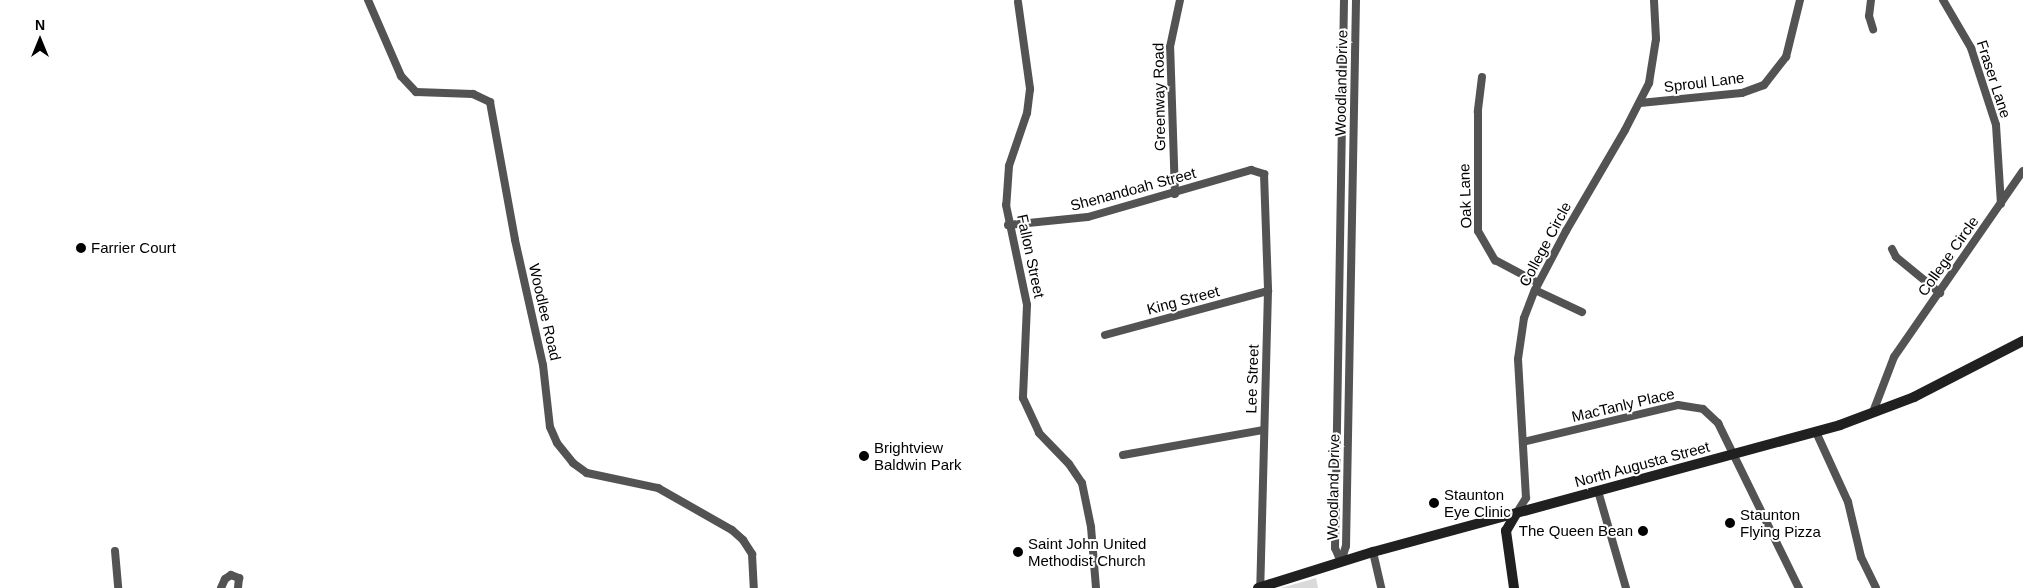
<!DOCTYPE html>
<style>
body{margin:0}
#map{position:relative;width:2023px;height:588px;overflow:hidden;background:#fff;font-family:Helvetica,sans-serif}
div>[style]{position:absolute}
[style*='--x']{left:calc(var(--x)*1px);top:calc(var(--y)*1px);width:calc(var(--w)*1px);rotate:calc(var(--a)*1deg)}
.green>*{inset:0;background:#dadada}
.street>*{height:8px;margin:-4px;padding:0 4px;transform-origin:4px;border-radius:4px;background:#535353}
.secondary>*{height:10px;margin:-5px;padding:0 5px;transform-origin:5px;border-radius:5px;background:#202020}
.dots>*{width:14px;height:14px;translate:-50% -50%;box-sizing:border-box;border:2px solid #fff;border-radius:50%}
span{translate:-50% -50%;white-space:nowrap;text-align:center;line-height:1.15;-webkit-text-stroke:4px #fff;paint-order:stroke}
.street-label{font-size:15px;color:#000}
.poi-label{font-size:15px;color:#000}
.left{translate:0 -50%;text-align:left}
.right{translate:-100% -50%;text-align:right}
.north{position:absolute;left:15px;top:15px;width:50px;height:50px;-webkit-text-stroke:4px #fff;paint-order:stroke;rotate:0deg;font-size:14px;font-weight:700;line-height:20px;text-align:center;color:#000}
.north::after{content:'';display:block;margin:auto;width:18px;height:22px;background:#000;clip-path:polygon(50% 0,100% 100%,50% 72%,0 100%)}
</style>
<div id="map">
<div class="green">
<i style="clip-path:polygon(1316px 578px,1318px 588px,1281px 588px)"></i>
</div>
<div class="street">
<i style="--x:368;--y:0;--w:83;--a:66.5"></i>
<i style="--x:401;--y:76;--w:22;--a:47"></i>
<i style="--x:416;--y:92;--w:57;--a:2"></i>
<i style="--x:473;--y:94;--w:19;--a:25"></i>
<i style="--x:490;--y:102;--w:140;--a:79.7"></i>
<i style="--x:515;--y:240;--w:128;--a:77.4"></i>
<i style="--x:543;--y:365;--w:62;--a:83.6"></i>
<i style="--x:550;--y:427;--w:17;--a:66"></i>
<i style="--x:557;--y:443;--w:26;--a:51"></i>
<i style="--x:573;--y:463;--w:17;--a:36"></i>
<i style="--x:587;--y:473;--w:73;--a:11.9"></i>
<i style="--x:658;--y:488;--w:85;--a:29.6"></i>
<i style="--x:732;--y:530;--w:15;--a:42"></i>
<i style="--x:743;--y:540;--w:17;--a:57"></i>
<i style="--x:752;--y:554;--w:34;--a:87"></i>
<i style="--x:1871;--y:0;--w:16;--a:97"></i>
<i style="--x:1869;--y:16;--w:14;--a:73"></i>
<i style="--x:1943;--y:0;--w:56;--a:59.7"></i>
<i style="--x:1971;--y:48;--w:81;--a:72"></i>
<i style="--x:1996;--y:125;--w:79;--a:86.4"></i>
<i style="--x:1018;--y:2;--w:88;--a:82.1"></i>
<i style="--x:1030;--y:89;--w:24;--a:97"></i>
<i style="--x:1027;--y:113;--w:56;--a:108.8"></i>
<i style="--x:1009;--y:166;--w:39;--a:94"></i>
<i style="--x:1006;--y:205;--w:102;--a:78.1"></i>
<i style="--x:1027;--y:305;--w:93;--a:92.5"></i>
<i style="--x:1023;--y:398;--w:38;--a:65"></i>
<i style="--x:1039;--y:433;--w:43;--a:45.9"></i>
<i style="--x:1069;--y:464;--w:23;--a:56"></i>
<i style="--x:1082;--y:483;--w:45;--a:78.4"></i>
<i style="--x:1091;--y:527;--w:61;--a:85.3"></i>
<i style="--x:1482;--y:77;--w:35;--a:97"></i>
<i style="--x:1478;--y:112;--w:119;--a:90"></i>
<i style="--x:1478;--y:231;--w:34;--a:60"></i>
<i style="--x:1495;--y:260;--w:49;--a:28.1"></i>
<i style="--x:1640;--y:103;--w:102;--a:-5.6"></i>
<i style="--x:1742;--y:93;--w:23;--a:-20"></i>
<i style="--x:1764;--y:85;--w:36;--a:-52"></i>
<i style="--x:1786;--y:57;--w:59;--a:-76.2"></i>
<i style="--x:1175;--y:194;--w:147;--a:-91.9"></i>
<i style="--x:1170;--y:47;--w:48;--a:-78"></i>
<i style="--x:1008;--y:225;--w:80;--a:-5.7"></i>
<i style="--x:1088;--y:217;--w:170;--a:-16.1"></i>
<i style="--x:1251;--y:170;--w:14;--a:17"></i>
<i style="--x:1264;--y:174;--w:117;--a:88"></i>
<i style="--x:1268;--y:291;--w:296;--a:91.5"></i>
<i style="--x:1892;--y:249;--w:9;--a:63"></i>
<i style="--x:1896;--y:257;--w:57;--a:39.3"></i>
<i style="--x:1535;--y:290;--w:52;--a:25.1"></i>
<i style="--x:1105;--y:335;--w:169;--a:-15.1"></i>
<i style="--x:1873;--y:412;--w:59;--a:-69.1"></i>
<i style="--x:1894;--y:357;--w:226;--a:-55.3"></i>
<i style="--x:1816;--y:432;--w:77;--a:65.4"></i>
<i style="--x:1848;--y:502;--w:57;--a:76.7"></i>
<i style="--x:1861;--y:557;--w:34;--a:64"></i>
<i style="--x:1523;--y:442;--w:159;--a:-13.4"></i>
<i style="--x:1678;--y:405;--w:25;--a:9"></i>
<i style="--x:1703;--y:409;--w:21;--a:43"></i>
<i style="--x:1718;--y:423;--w:184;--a:63.9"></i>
<i style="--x:1123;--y:455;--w:143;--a:-10.1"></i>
<i style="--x:1598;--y:491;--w:101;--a:73.9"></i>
<i style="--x:1516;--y:514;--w:19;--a:-58"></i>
<i style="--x:1526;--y:498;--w:139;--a:-93.3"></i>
<i style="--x:1518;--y:359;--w:41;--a:-81.7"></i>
<i style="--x:1524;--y:318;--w:30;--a:-69"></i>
<i style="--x:1535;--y:290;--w:67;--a:-62.3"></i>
<i style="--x:1566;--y:231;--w:117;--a:-59.7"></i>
<i style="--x:1625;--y:130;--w:53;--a:-62.9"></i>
<i style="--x:1649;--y:83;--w:45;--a:-81"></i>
<i style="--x:1656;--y:39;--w:39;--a:-93"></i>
<i style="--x:115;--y:551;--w:37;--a:85"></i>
<i style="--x:1373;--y:552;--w:37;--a:77"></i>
<i style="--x:1341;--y:562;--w:15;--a:-113"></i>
<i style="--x:1335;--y:548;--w:548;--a:-89.06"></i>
<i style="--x:1341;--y:562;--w:17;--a:-73"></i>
<i style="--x:1346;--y:546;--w:546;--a:-88.95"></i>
<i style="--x:221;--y:588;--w:10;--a:-66"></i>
<i style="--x:225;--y:579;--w:7;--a:-34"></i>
<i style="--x:231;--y:575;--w:9;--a:21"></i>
<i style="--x:239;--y:578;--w:10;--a:96"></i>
</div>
<div class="secondary">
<i style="--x:1258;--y:588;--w:121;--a:-17.4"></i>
<i style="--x:1373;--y:552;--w:484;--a:-15.2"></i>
<i style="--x:1840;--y:425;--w:79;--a:-20.7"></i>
<i style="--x:1914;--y:397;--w:123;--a:-27.2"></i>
<i style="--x:1514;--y:588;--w:58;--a:-98"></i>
<i style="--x:1506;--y:531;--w:20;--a:-60"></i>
</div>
<div class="dots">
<i style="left:81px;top:248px;background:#000"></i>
<i style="left:864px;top:456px;background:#000"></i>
<i style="left:1434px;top:503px;background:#000"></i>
<i style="left:1730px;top:523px;background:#000"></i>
<i style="left:1643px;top:531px;background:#000"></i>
<i style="left:1018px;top:552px;background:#000"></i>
</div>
<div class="street-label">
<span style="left:1994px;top:79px;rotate:72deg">Fraser Lane</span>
<span style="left:1704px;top:82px;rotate:-7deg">Sproul Lane</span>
<span style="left:1341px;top:83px;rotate:-89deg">Woodland Drive</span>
<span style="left:1159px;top:97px;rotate:-91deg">Greenway Road</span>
<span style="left:1133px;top:189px;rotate:-15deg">Shenandoah Street</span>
<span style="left:1465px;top:196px;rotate:-92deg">Oak Lane</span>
<span style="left:1545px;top:244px;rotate:-62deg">College Circle</span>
<span style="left:1031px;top:256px;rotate:78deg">Fallon Street</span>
<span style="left:1948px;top:256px;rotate:-55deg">College Circle</span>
<span style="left:1183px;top:300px;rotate:-15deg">King Street</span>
<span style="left:545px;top:312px;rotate:77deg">Woodlee Road</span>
<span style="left:1252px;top:379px;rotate:-88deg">Lee Street</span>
<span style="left:1623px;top:405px;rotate:-13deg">MacTanly Place</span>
<span style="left:1642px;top:464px;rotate:-15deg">North Augusta Street</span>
<span style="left:1333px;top:487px;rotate:-89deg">Woodland Drive</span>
</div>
<div class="poi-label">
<span class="left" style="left:91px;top:248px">Farrier Court</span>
<span class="left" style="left:874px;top:456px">Brightview<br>Baldwin Park</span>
<span class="left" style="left:1444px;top:503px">Staunton<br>Eye Clinic</span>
<span class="left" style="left:1740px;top:523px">Staunton<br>Flying Pizza</span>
<span class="right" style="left:1633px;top:531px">The Queen Bean</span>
<span class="left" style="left:1028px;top:552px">Saint John United<br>Methodist Church</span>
</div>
<div class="north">N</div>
</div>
